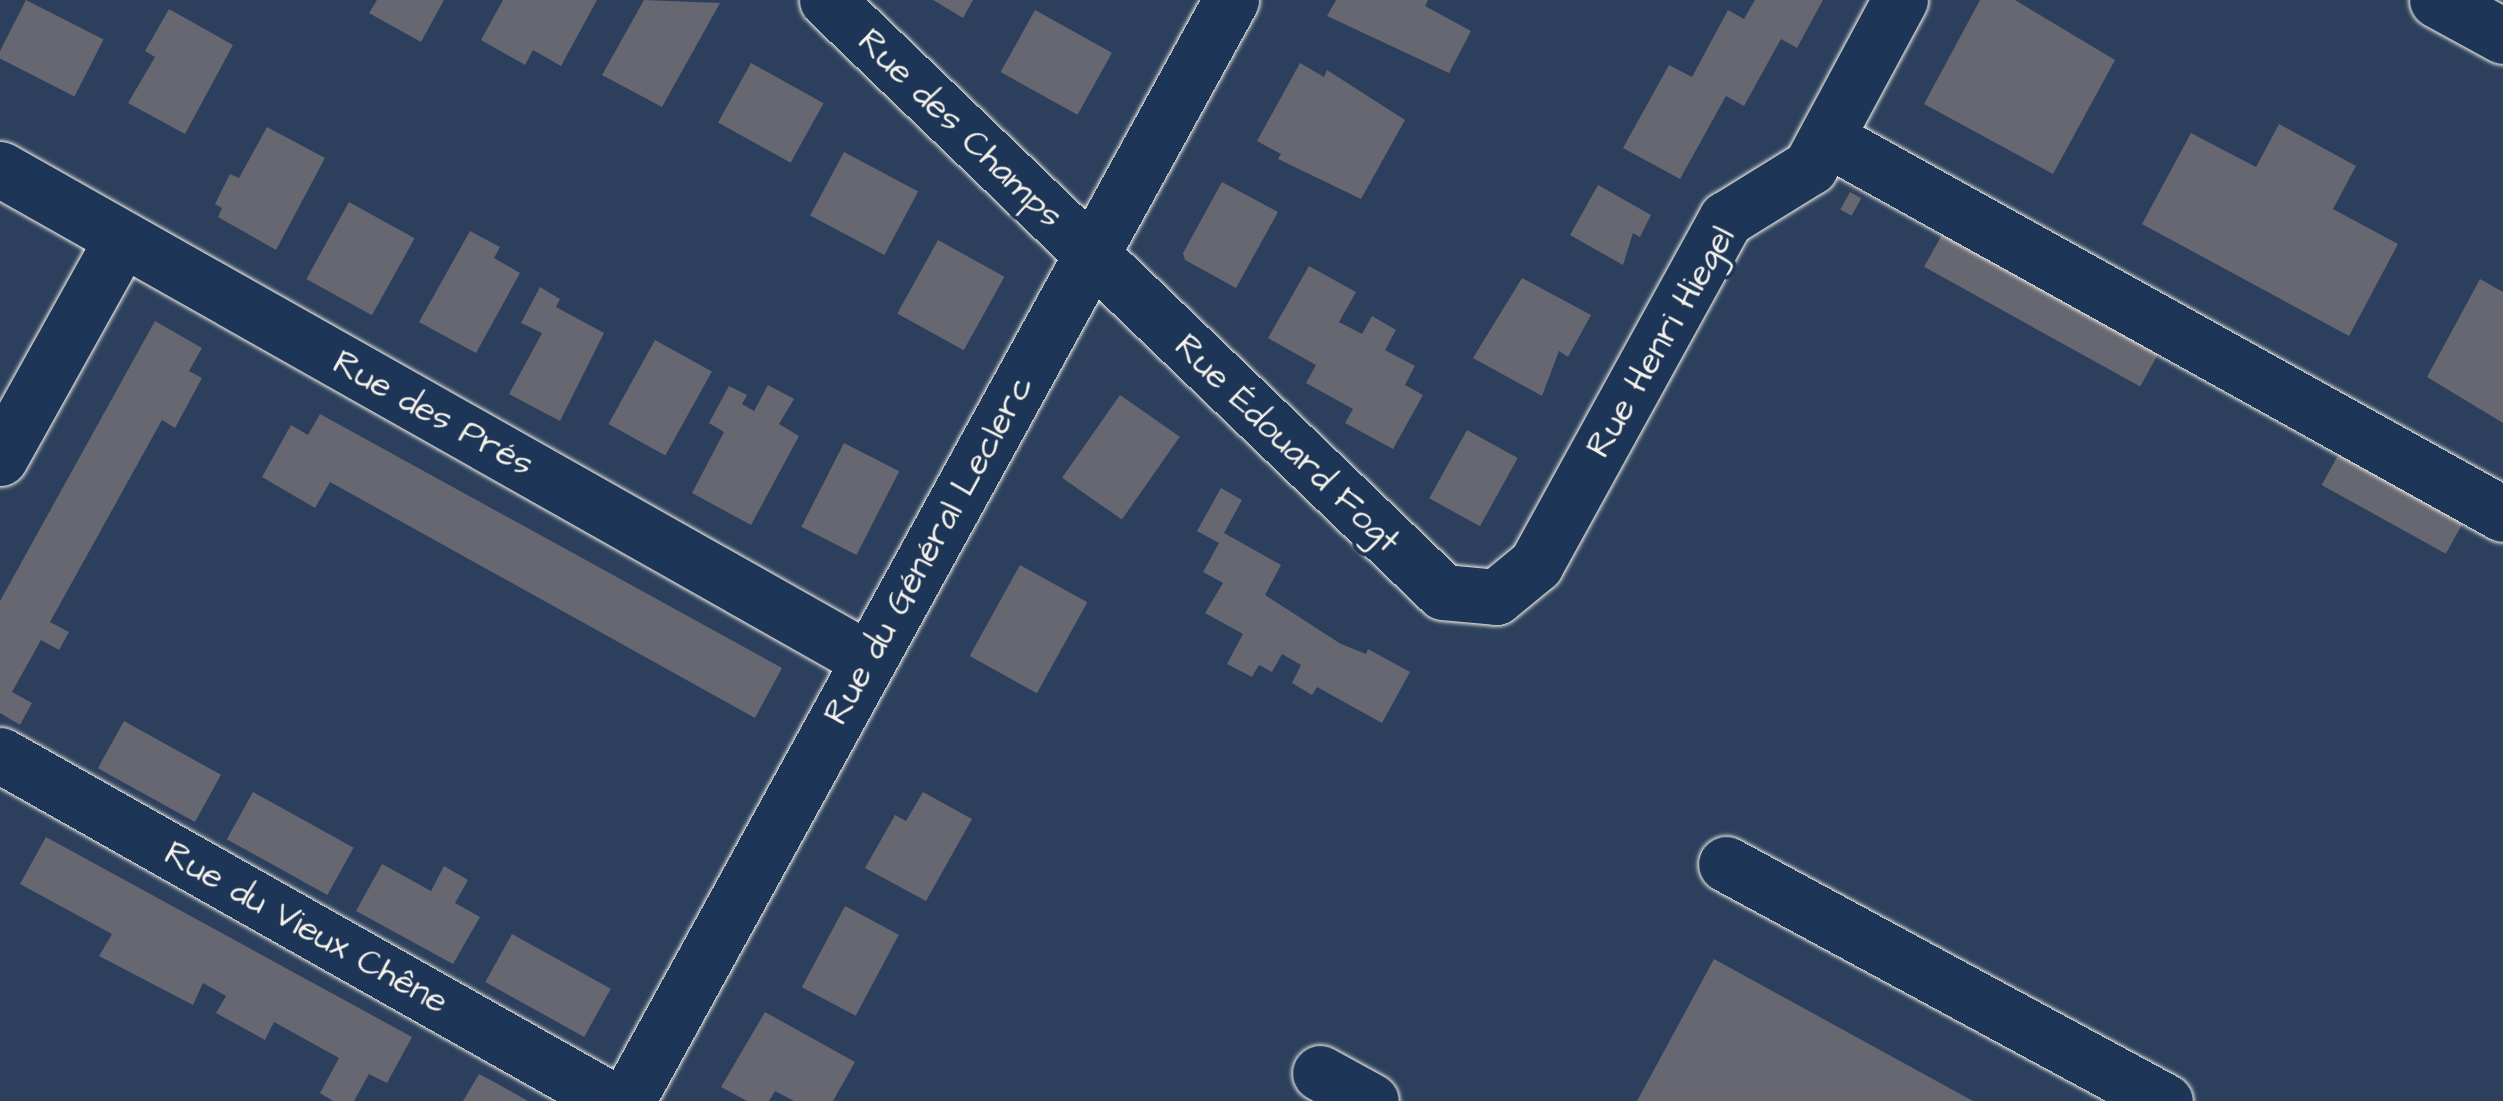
<!DOCTYPE html>
<meta charset="utf-8">
<style>
body{margin:0}
#map{position:relative;width:2503px;height:1101px;overflow:hidden;background:#2c3f5c;font-family:"Architects Daughter",sans-serif}
div>[style]{position:absolute}
[style*='--x']{left:calc(var(--x)*1px);top:calc(var(--y)*1px);width:calc(var(--w)*1px);rotate:calc(var(--a)*1deg)}
.building>*{inset:0;background:#666770;transform-origin:0 0}
.roads{filter:drop-shadow(0 0 2px #f4f1e8) drop-shadow(0 0 2px #f4f1e8)}
.minor>*{height:55px;margin:-27.5px;padding:0 27.5px;transform-origin:27.5px;border-radius:27.5px;background:#1d3557}
span{translate:-50% -50%;white-space:nowrap;text-align:center;line-height:1.15;-webkit-text-stroke:8px #1d3557;paint-order:stroke}
.street-label{font-size:35px;color:#f4f1e8}
</style>
<div id="map">
<div class="building">
<i style="left:26px;top:0;width:87px;height:64px;rotate:27deg"></i>
<i style="clip-path:polygon(377px 0,444px 0,421px 42px,369px 13px)"></i>
<i style="clip-path:polygon(503px 0,597px 0,561px 66px,533px 50px,525px 65px,481px 40px)"></i>
<i style="clip-path:polygon(644px 0,720px 3px,662px 107px,602px 75px)"></i>
<i style="clip-path:polygon(933px 0,973px 0,963px 18px)"></i>
<i style="clip-path:polygon(1336px 0,1428px 0,1425px 6px,1471px 31px,1449px 73px,1327px 16px)"></i>
<i style="clip-path:polygon(1755px 0,1823px 0,1797px 48px,1781px 39px,1744px 106px,1726px 96px,1680px 179px,1623px 148px,1669px 65px,1692px 77px,1728px 10px,1744px 19px)"></i>
<i style="clip-path:polygon(1980px 0,2015px 0,2115px 60px,2053px 174px,1924px 104px)"></i>
<i style="clip-path:polygon(169px 9px,233px 45px,185px 134px,128px 103px,155px 57px,145px 51px)"></i>
<i style="left:1035px;top:10px;width:88px;height:71px;rotate:29deg"></i>
<i style="left:751px;top:63px;width:83px;height:68px;rotate:29deg"></i>
<i style="clip-path:polygon(1300px 63px,1324px 77px,1327px 70px,1405px 120px,1361px 199px,1278px 159px,1281px 154px,1257px 141px)"></i>
<i style="clip-path:polygon(2279px 124px,2356px 166px,2333px 209px,2398px 244px,2349px 336px,2142px 224px,2191px 133px,2256px 167px)"></i>
<i style="clip-path:polygon(267px 127px,325px 158px,276px 250px,218px 217px,222px 208px,215px 204px,230px 174px,239px 178px)"></i>
<i style="left:844px;top:152px;width:84px;height:72px;rotate:28deg"></i>
<i style="clip-path:polygon(1222px 182px,1278px 212px,1236px 288px,1185px 260px,1183px 253px)"></i>
<i style="clip-path:polygon(1598px 185px,1651px 215px,1640px 237px,1633px 233px,1623px 265px,1570px 235px)"></i>
<i style="left:1850px;top:192px;width:13px;height:20px;rotate:29deg"></i>
<i style="left:349px;top:202px;width:75px;height:88px;rotate:29deg"></i>
<i style="clip-path:polygon(470px 231px,500px 247px,494px 258px,520px 273px,476px 353px,419px 322px)"></i>
<i style="left:1944px;top:231px;width:247px;height:41px;rotate:29deg"></i>
<i style="left:938px;top:240px;width:76px;height:84px;rotate:29deg"></i>
<i style="clip-path:polygon(1309px 266px,1356px 292px,1339px 322px,1362px 334px,1372px 316px,1396px 330px,1385px 350px,1415px 366px,1405px 385px,1423px 395px,1393px 449px,1345px 423px,1353px 409px,1306px 383px,1316px 365px,1268px 338px)"></i>
<i style="clip-path:polygon(1522px 278px,1591px 315px,1568px 357px,1559px 351px,1542px 396px,1473px 358px)"></i>
<i style="clip-path:polygon(2480px 279px,2503px 292px,2503px 423px,2427px 377px)"></i>
<i style="clip-path:polygon(540px 287px,560px 299px,556px 307px,604px 333px,560px 421px,509px 394px,542px 333px,521px 323px)"></i>
<i style="clip-path:polygon(155px 321px,202px 348px,189px 371px,202px 378px,175px 428px,162px 420px,50px 622px,69px 632px,59px 650px,41px 640px,12px 692px,32px 703px,20px 725px,0 713px,0 601px)"></i>
<i style="left:655px;top:340px;width:65px;height:96px;rotate:29deg"></i>
<i style="clip-path:polygon(768px 385px,794px 399px,779px 424px,799px 436px,751px 525px,692px 493px,724px 432px,709px 423px,729px 386px,747px 395px,742px 404px,754px 411px)"></i>
<i style="left:1120px;top:395px;width:73px;height:101px;rotate:35deg"></i>
<i style="clip-path:polygon(320px 414px,782px 668px,755px 718px,330px 482px,315px 508px,262px 477px,291px 425px,308px 435px)"></i>
<i style="left:1467px;top:430px;width:58px;height:78px;rotate:29deg"></i>
<i style="left:844px;top:443px;width:62px;height:94px;rotate:27deg"></i>
<i style="left:2341px;top:450px;width:142px;height:40px;rotate:29deg"></i>
<i style="clip-path:polygon(1221px 488px,1242px 500px,1224px 533px,1281px 565px,1265px 595px,1341px 644px,1366px 654px,1368px 649px,1410px 672px,1382px 723px,1317px 687px,1312px 695px,1292px 683px,1301px 665px,1282px 654px,1272px 672px,1259px 665px,1252px 677px,1227px 664px,1243px 634px,1205px 613px,1223px 583px,1203px 572px,1219px 543px,1197px 531px)"></i>
<i style="left:1020px;top:565px;width:77px;height:104px;rotate:29deg"></i>
<i style="left:124px;top:721px;width:111px;height:54px;rotate:29deg"></i>
<i style="left:253px;top:792px;width:115px;height:54px;rotate:29deg"></i>
<i style="clip-path:polygon(923px 792px,972px 819px,926px 901px,865px 868px,895px 815px,906px 821px)"></i>
<i style="clip-path:polygon(46px 837px,412px 1037px,387px 1083px,369px 1074px,354px 1101px,333px 1101px,320px 1093px,339px 1058px,274px 1022px,265px 1040px,216px 1013px,226px 996px,203px 983px,193px 1005px,99px 956px,112px 934px,20px 884px)"></i>
<i style="clip-path:polygon(382px 864px,431px 891px,444px 866px,468px 880px,455px 903px,480px 917px,453px 964px,356px 911px)"></i>
<i style="left:845px;top:906px;width:61px;height:92px;rotate:28deg"></i>
<i style="left:512px;top:934px;width:113px;height:55px;rotate:29deg"></i>
<i style="clip-path:polygon(1714px 959px,1973px 1101px,1637px 1101px)"></i>
<i style="clip-path:polygon(765px 1012px,855px 1062px,833px 1101px,794px 1101px,775px 1091px,769px 1101px,747px 1101px,721px 1087px)"></i>
<i style="clip-path:polygon(479px 1074px,496px 1083px,528px 1101px,463px 1101px)"></i>
</div>
<div class="roads">
<div class="minor">
<i style="--x:827;--y:0;--w:854;--a:43.86"></i>
<i style="--x:1443;--y:592;--w:53;--a:5.4"></i>
<i style="--x:1496;--y:597;--w:52;--a:-39.5"></i>
<i style="--x:1536;--y:564;--w:394;--a:-61.2"></i>
<i style="--x:1726;--y:219;--w:99;--a:-31.8"></i>
<i style="--x:1810;--y:167;--w:190;--a:-61.7"></i>
<i style="--x:2437;--y:0;--w:75;--a:28.6"></i>
<i style="--x:1826;--y:138;--w:774;--a:29.05"></i>
<i style="--x:0;--y:169;--w:996;--a:29.47"></i>
<i style="--x:0;--y:458;--w:251;--a:-60.9"></i>
<i style="--x:0;--y:755;--w:704;--a:29.44"></i>
<i style="--x:1726;--y:864;--w:499;--a:28.4"></i>
<i style="--x:1320;--y:1073;--w:58;--a:28.8"></i>
<i style="--x:627;--y:1101;--w:1256;--a:-61.25"></i>
</div>
</div>
<div class="street-label">
<span style="left:960px;top:129px;rotate:44deg">Rue des Champs</span>
<span style="left:1661px;top:342px;rotate:-60deg">Rue Henri Hiegel</span>
<span style="left:433px;top:414px;rotate:29deg">Rue des Prés</span>
<span style="left:1287px;top:444px;rotate:44deg">Rue Édouard Fogt</span>
<span style="left:929px;top:550px;rotate:-61deg">Rue du Général Leclerc</span>
<span style="left:306px;top:928px;rotate:29deg">Rue du Vieux Chêne</span>
</div>
</div>
